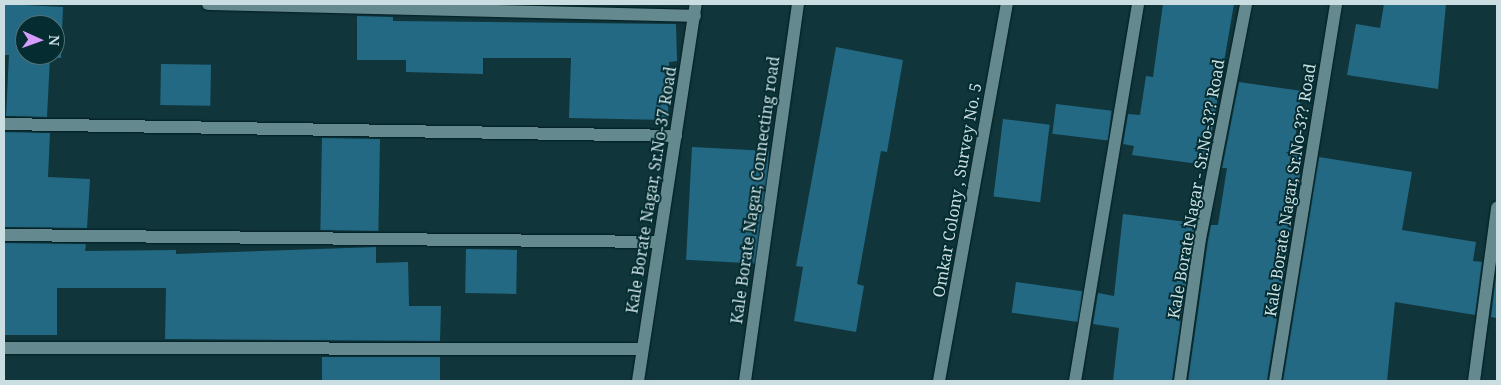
<!DOCTYPE html>
<style>
body{margin:0}
#map{position:relative;width:1501px;height:385px;overflow:hidden;background:#10363b;font-family:"Noto Serif",serif}
div>[style]{position:absolute}
[style*='--x']{left:calc(var(--x)*1px);top:calc(var(--y)*1px);width:calc(var(--w)*1px);rotate:calc(var(--a)*1deg)}
.building>*{inset:0;background:#246984;transform-origin:0 0}
.roads{filter:drop-shadow(0 0 1px #011c20) drop-shadow(0 0 1px #011c20)}
.service>*{height:12px;margin:-6px;padding:0 6px;transform-origin:6px;border-radius:6px;background:#648a90}
.minor>*{height:12px;margin:-6px;padding:0 6px;transform-origin:6px;border-radius:6px;background:#648a90}
span{translate:-50% -50%;white-space:nowrap;text-align:center;line-height:1.15;-webkit-text-stroke:4px #042c31;paint-order:stroke}
.street-label{font-size:16px;color:#cadee1}
.frame{position:absolute;inset:0;border:5px solid #cadee1;pointer-events:none}
.north{position:absolute;left:15px;top:15px;width:50px;height:50px;box-sizing:border-box;background:#042c31;border:1px solid #537377;border-radius:50%;rotate:92deg;font-size:14px;font-weight:700;line-height:20px;text-align:center;color:#cadee1}
.north::after{content:'';display:block;margin:auto;width:18px;height:22px;background:#d49cfb;clip-path:polygon(50% 0,100% 100%,50% 72%,0 100%)}
</style>
<div id="map">
<div class="building">
<i style="clip-path:polygon(evenodd,4px 4px,63px 7px,61px 58px,50px 57px,47px 117px,6px 116px,9px 55px,4px 55px,4px 4px,25px 25px,55px 25px,55px 55px,25px 55px,25px 25px)"></i>
<i style="clip-path:polygon(1163px 4px,1234px 4px,1206px 165px,1132px 155px,1134px 146px,1123px 144px,1128px 114px,1140px 115px,1146px 76px,1153px 77px)"></i>
<i style="clip-path:polygon(1384px 4px,1446px 4px,1438px 89px,1347px 75px,1356px 24px,1380px 28px)"></i>
<i style="clip-path:polygon(357px 16px,393px 17px,393px 21px,676px 24px,677px 61px,669px 62px,668px 120px,569px 118px,571px 58px,483px 58px,483px 74px,406px 72px,406px 60px,357px 60px)"></i>
<i style="clip-path:polygon(836px 47px,903px 60px,887px 152px,881px 151px,857px 284px,864px 286px,856px 332px,794px 321px,803px 267px,796px 266px)"></i>
<i style="left:161px;top:64px;width:50px;height:41px;rotate:1deg"></i>
<i style="clip-path:polygon(1239px 82px,1302px 91px,1293px 153px,1303px 155px,1267px 381px,1188px 381px,1208px 240px,1211px 225px,1218px 225px,1227px 168px,1222px 168px)"></i>
<i style="left:1056px;top:104px;width:56px;height:30px;rotate:7deg"></i>
<i style="left:1003px;top:119px;width:47px;height:78px;rotate:7deg"></i>
<i style="clip-path:polygon(4px 132px,50px 133px,48px 177px,90px 179px,87px 228px,4px 227px)"></i>
<i style="left:322px;top:138px;width:58px;height:92px;rotate:1deg"></i>
<i style="left:692px;top:147px;width:77px;height:113px;rotate:3deg"></i>
<i style="clip-path:polygon(1319px 157px,1412px 172px,1402px 230px,1476px 242px,1473px 261px,1482px 262px,1475px 315px,1395px 302px,1387px 381px,1283px 381px)"></i>
<i style="clip-path:polygon(1123px 214px,1195px 223px,1172px 381px,1113px 381px,1119px 328px,1093px 324px,1098px 293px,1114px 296px)"></i>
<i style="clip-path:polygon(4px 243px,86px 244px,85px 251px,176px 250px,176px 254px,376px 247px,376px 263px,408px 262px,409px 306px,441px 306px,440px 341px,165px 339px,166px 288px,57px 288px,57px 335px,4px 335px)"></i>
<i style="left:466px;top:249px;width:51px;height:44px;rotate:1deg"></i>
<i style="clip-path:polygon(1497px 268px,1497px 318px,1491px 317px)"></i>
<i style="left:1016px;top:282px;width:67px;height:31px;rotate:8deg"></i>
<i style="left:322px;top:357px;width:118px;height:24px"></i>
</div>
<div class="roads">
<div class="service">
<i style="--x:745;--y:381;--w:381;--a:-82"></i>
</div>
<div class="minor">
<i style="--x:208;--y:4;--w:487;--a:1.4"></i>
<i style="--x:4;--y:124;--w:672;--a:1.02"></i>
<i style="--x:4;--y:235;--w:655;--a:0.61"></i>
<i style="--x:4;--y:348;--w:638;--a:0.09"></i>
<i style="--x:638;--y:381;--w:381;--a:-81.3"></i>
<i style="--x:939;--y:381;--w:383;--a:-79.8"></i>
<i style="--x:1075;--y:381;--w:382;--a:-80.5"></i>
<i style="--x:1180;--y:381;--w:143;--a:-82"></i>
<i style="--x:1200;--y:239;--w:239;--a:-78.9"></i>
<i style="--x:1275;--y:381;--w:382;--a:-80.8"></i>
<i style="--x:1474;--y:381;--w:175;--a:-82.4"></i>
</div>
</div>
<div class="street-label">
<span style="left:1196px;top:189px;rotate:-80deg">Kale Borate Nagar - Sr.No-3?? Road</span>
<span style="left:651px;top:190px;rotate:-81deg">Kale Borate Nagar, Sr.No-37 Road</span>
<span style="left:755px;top:190px;rotate:-82deg">Kale Borate Nagar, Connecting road</span>
<span style="left:957px;top:190px;rotate:-80deg">Omkar Colony , Survey No. 5</span>
<span style="left:1290px;top:190px;rotate:-81deg">Kale Borate Nagar, Sr.No-3?? Road</span>
</div>
<div class="frame"></div>
<div class="north">N</div>
</div>
